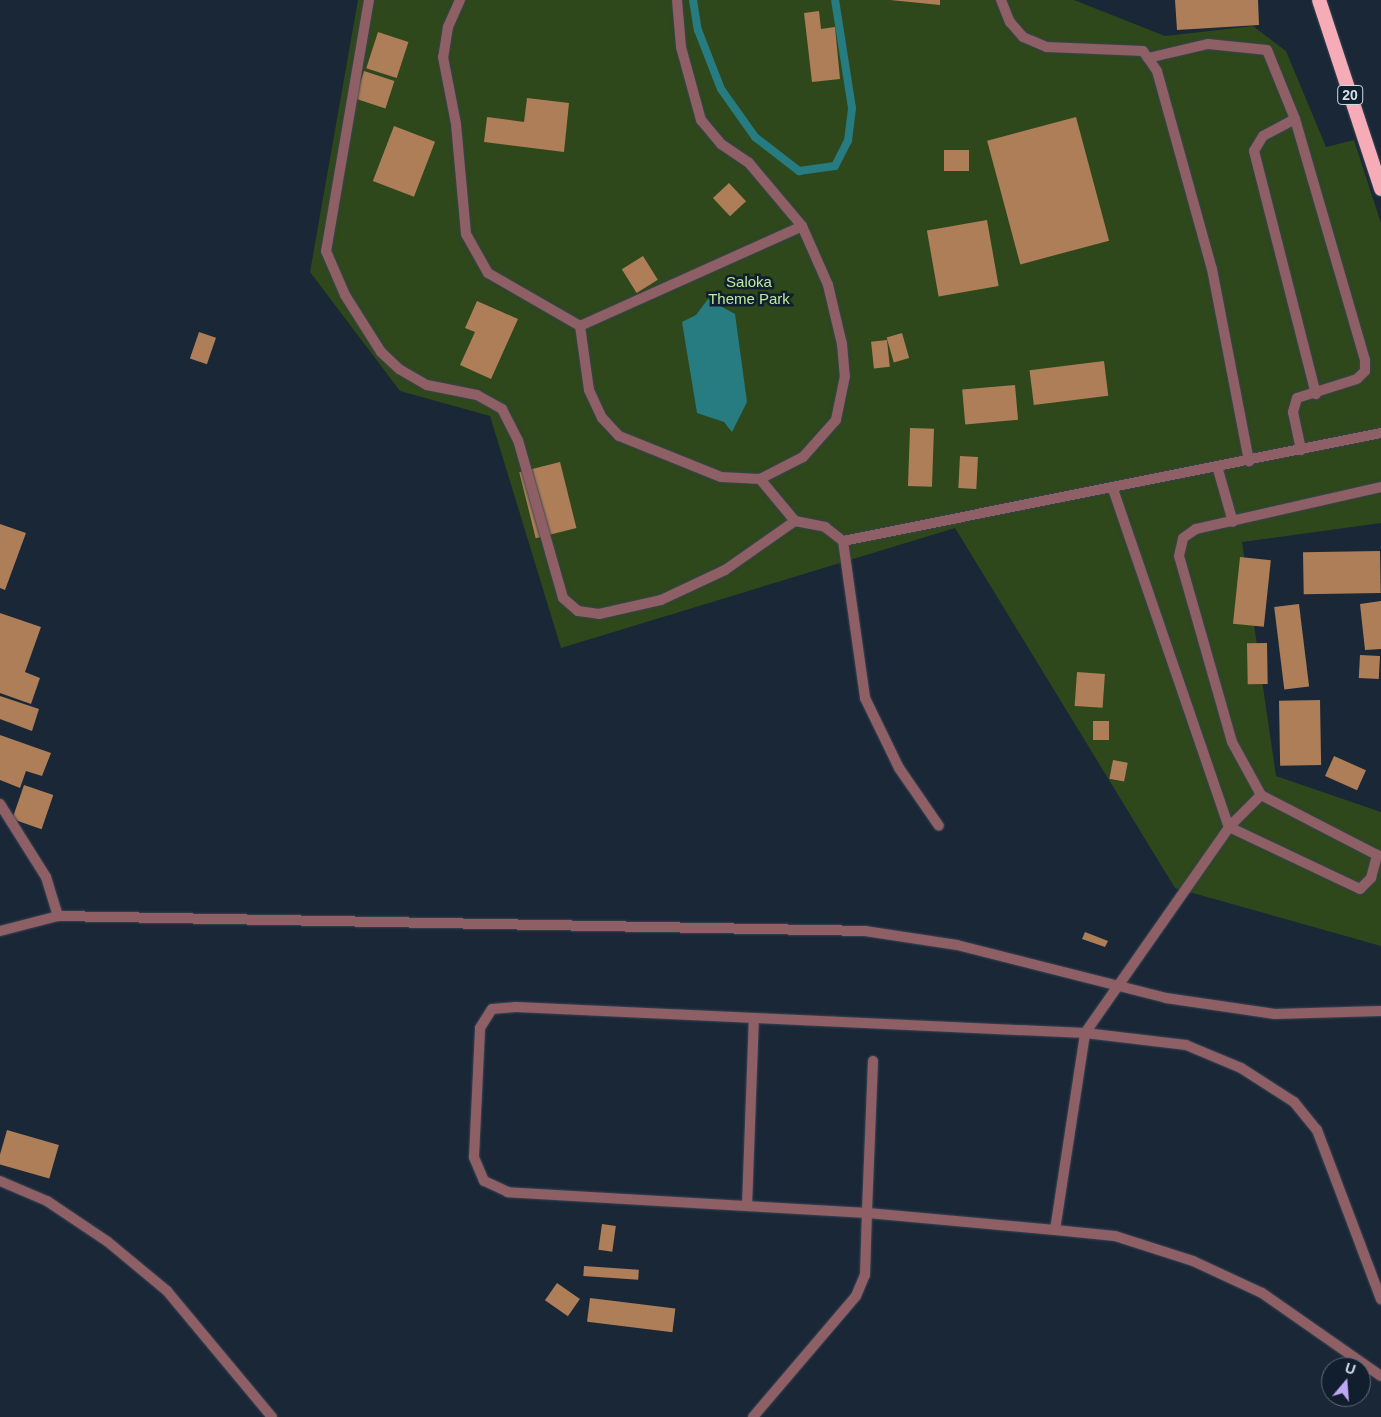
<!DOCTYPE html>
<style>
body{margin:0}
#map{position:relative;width:1381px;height:1417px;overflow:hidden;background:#1a2737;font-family:Arial,sans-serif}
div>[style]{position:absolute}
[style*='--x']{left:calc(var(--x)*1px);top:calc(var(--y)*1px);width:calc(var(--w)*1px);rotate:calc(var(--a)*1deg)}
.green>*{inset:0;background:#2e471b}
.water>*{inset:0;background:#267c80}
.stream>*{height:8px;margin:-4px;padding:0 4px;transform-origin:4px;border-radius:4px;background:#267c80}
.building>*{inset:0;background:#ad7e58;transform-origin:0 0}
.roads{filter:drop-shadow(0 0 1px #384453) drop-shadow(0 0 1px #384453)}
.service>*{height:10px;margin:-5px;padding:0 5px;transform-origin:5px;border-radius:5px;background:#8e5f65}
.pedestrian>*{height:10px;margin:-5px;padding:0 5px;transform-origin:5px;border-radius:5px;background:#8e5f65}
.minor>*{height:10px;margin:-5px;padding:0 5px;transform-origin:5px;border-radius:5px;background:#8e5f65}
.trunk>*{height:14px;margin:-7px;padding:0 7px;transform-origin:7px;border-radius:7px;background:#f6acb6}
span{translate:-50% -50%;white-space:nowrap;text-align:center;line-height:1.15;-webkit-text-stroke:5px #111e2d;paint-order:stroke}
.shield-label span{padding:1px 4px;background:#111e2d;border:1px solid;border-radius:4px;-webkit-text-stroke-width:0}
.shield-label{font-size:14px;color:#d5dee9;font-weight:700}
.park-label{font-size:15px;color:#bde99f}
.north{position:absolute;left:1321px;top:1357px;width:50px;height:50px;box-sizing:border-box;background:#111e2d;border:1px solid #5f6b78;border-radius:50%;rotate:18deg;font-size:14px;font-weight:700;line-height:20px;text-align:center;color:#d5dee9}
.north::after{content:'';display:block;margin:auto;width:18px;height:22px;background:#bda9f5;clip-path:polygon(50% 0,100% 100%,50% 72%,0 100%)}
</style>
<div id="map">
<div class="green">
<i style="clip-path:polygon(358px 0,1074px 0,1165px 36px,1253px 26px,1286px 51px,1326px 147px,1354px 140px,1381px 223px,1381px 523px,1242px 542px,1276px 776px,1381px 812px,1381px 946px,1175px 888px,955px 528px,561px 648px,490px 416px,400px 391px,310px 272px)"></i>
</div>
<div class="water">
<i style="clip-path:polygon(708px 299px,735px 314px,747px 402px,732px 432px,724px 422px,697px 413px,682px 322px,696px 315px)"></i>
</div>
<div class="stream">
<i style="--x:693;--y:0;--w:30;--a:81"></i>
<i style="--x:698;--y:30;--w:63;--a:68.7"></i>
<i style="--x:721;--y:89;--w:59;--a:54.7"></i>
<i style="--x:755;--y:137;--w:56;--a:37.7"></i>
<i style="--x:799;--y:171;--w:36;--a:-8"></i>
<i style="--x:835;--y:166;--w:28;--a:-63"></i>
<i style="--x:848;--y:141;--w:33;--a:-83"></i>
<i style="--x:852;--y:108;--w:109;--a:-98.9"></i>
</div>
<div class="building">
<i style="clip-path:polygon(890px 0,940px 0,940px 5px)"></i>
<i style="clip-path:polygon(1175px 0,1258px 0,1259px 25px,1177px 30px)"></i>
<i style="clip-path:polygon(819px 11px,821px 29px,835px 27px,840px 79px,812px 82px,804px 13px)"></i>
<i style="left:378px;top:32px;width:32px;height:38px;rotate:18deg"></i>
<i style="left:364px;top:71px;width:32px;height:29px;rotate:18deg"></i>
<i style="clip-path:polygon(527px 98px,569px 103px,564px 152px,484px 142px,487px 117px,524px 122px)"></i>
<i style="left:1076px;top:117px;width:128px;height:92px;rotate:75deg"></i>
<i style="left:394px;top:126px;width:44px;height:59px;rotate:21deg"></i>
<i style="left:944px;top:150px;width:25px;height:21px"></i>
<i style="left:729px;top:183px;width:25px;height:22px;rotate:47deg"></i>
<i style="left:987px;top:220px;width:67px;height:61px;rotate:80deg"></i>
<i style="left:643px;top:256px;width:28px;height:25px;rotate:58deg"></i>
<i style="clip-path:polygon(477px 301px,518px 319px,491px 379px,460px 365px,475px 332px,465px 328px)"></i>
<i style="left:199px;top:332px;width:18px;height:28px;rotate:19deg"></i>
<i style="left:902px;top:333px;width:26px;height:16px;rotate:74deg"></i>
<i style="left:887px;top:340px;width:27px;height:16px;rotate:84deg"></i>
<i style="left:1104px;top:361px;width:35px;height:75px;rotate:83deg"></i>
<i style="left:1015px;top:385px;width:35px;height:53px;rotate:85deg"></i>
<i style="left:910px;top:428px;width:24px;height:58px;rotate:2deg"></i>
<i style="left:960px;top:456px;width:18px;height:32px;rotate:3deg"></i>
<i style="left:560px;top:462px;width:68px;height:42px;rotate:76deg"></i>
<i style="clip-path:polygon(0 524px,26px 533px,5px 590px,0 588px)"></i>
<i style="left:1380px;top:551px;width:42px;height:77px;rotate:89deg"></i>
<i style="left:1240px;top:557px;width:31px;height:67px;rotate:6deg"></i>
<i style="clip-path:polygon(1381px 601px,1381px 649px,1365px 650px,1360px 604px)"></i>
<i style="left:1299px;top:604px;width:83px;height:25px;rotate:83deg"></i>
<i style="clip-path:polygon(0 613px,41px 627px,25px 672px,40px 678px,31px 704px,0 693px)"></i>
<i style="left:1267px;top:643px;width:41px;height:20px;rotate:89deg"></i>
<i style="left:1360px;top:655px;width:20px;height:23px;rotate:3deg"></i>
<i style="left:1077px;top:672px;width:28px;height:34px;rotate:4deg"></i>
<i style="clip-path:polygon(0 696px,39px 709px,32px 731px,0 719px)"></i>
<i style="left:1320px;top:700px;width:65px;height:41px;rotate:89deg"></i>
<i style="left:1109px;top:721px;width:19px;height:16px;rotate:90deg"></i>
<i style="clip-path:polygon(0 735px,51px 753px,42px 776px,26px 771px,20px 788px,0 780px)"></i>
<i style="left:1334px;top:756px;width:35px;height:22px;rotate:24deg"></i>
<i style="left:1113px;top:760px;width:15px;height:19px;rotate:11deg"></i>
<i style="left:24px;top:785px;width:31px;height:36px;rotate:19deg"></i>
<i style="clip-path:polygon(1085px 932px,1108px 941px,1105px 947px,1082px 939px)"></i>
<i style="left:7px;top:1130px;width:54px;height:35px;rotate:16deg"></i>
<i style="left:602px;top:1224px;width:14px;height:26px;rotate:8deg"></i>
<i style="left:584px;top:1266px;width:55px;height:10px;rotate:4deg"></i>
<i style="left:557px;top:1283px;width:28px;height:21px;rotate:35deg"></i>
<i style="left:590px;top:1298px;width:86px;height:24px;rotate:7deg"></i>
</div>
<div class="roads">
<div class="service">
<i style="--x:369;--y:0;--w:255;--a:99.7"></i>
<i style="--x:326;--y:251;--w:48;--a:66.6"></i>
<i style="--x:345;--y:295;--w:67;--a:57.7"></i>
<i style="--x:381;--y:352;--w:25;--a:43"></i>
<i style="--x:399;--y:369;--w:32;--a:30"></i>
<i style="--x:427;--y:385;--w:51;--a:11.3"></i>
<i style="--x:477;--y:395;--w:29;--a:29"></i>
<i style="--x:502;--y:409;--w:35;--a:63"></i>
<i style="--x:518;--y:440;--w:164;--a:74.1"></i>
<i style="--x:563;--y:598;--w:20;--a:41"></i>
<i style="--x:578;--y:611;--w:21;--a:8"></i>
<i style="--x:599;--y:614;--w:64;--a:-12.7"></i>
<i style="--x:661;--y:600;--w:71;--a:-25.1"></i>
<i style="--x:725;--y:570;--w:85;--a:-35"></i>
<i style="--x:795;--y:521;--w:31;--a:11"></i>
<i style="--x:825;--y:527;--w:23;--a:38"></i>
<i style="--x:843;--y:541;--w:549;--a:-11.35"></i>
<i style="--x:1001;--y:0;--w:24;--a:68"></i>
<i style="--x:1010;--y:22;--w:20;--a:49"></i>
<i style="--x:1023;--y:37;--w:26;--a:23"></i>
<i style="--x:1047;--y:47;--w:96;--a:2.4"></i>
<i style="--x:1143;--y:51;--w:24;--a:55"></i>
<i style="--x:1157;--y:71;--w:205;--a:74.5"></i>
<i style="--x:1212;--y:269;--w:196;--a:79.1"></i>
<i style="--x:1148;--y:58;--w:62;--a:-13.1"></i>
<i style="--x:1208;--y:44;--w:59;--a:5.8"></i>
<i style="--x:1267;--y:50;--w:74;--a:67.9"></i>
<i style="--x:1295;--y:119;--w:251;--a:73.8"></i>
<i style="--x:1365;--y:360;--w:11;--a:90"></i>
<i style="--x:1365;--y:371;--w:11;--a:135"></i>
<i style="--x:1357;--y:379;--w:63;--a:162.4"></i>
<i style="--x:1297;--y:398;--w:15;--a:106"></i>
<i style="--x:1293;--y:412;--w:39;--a:78"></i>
<i style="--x:1295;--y:119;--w:36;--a:152"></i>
<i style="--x:1263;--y:136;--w:17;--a:121"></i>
<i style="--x:1254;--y:151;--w:251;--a:75.7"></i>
<i style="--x:1217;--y:466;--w:58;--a:74.1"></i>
<i style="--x:1113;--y:489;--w:357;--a:71.1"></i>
<i style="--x:1229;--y:827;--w:145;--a:25.3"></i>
<i style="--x:1360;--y:889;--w:16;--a:-45"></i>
<i style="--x:1371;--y:878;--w:24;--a:-75"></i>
<i style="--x:1377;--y:855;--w:131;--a:-152.7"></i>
<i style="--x:1261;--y:795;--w:60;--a:-118.7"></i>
<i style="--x:1232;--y:742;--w:193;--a:-105.9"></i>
<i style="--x:1179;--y:556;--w:18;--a:-77"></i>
<i style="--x:1183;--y:538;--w:16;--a:-35"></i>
<i style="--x:1196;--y:529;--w:190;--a:-12.8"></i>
<i style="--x:843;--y:541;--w:159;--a:82"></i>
<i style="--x:865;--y:698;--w:78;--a:64.1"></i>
<i style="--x:899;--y:768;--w:70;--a:55.4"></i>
<i style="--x:873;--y:1061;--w:152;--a:92.3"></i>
<i style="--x:867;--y:1213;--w:189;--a:5.2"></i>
<i style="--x:1055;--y:1230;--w:199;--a:-81.3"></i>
<i style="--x:1085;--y:1033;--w:251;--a:-55"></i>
<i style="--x:1229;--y:827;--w:45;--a:-45"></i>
<i style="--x:747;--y:1206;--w:188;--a:-87.9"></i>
<i style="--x:1055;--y:1230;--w:60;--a:5.7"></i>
<i style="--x:1115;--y:1236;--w:82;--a:17.8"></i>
<i style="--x:1193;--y:1261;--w:76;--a:24.9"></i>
<i style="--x:1262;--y:1293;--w:145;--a:34.9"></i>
<i style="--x:753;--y:1417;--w:159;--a:-49.6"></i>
<i style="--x:856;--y:1296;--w:23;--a:-67"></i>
<i style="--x:865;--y:1275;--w:62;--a:-88.2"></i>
<i style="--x:867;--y:1213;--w:360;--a:-176.7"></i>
<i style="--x:508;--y:1192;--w:26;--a:-155"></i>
<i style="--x:484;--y:1181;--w:26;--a:-113"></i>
<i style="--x:474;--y:1157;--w:129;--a:-87.3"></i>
<i style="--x:480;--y:1028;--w:22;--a:-58"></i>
<i style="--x:492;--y:1009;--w:24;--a:-5"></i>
<i style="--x:516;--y:1007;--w:570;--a:2.62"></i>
<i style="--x:1085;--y:1033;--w:102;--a:6.8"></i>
<i style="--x:1186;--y:1045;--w:60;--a:22.7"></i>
<i style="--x:1241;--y:1068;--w:63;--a:32.7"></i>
<i style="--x:1294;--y:1102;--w:36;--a:51"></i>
<i style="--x:1317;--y:1130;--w:181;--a:69.3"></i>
</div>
<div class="pedestrian">
<i style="--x:460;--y:0;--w:30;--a:114"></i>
<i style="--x:448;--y:27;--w:30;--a:99"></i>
<i style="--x:443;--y:57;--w:68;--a:79"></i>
<i style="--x:456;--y:124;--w:110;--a:84.8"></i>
<i style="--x:466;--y:234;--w:45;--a:60.6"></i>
<i style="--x:488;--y:273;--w:106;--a:29.9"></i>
<i style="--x:677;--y:0;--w:47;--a:85.1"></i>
<i style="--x:681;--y:47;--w:76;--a:74.7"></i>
<i style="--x:701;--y:120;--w:31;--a:50"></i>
<i style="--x:721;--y:144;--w:34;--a:34"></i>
<i style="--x:749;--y:163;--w:82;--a:49.9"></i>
<i style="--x:802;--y:226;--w:64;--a:66.2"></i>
<i style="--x:828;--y:285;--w:61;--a:76.7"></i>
<i style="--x:842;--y:344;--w:32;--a:85"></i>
<i style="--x:845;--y:376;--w:45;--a:101.6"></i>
<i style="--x:836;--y:420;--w:50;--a:131.7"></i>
<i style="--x:803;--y:457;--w:48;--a:152.9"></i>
<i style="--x:795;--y:521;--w:55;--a:-129.8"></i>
<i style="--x:760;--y:479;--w:39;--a:-177"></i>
<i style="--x:721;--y:477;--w:110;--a:-158.1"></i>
<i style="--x:619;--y:436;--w:25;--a:-133"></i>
<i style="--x:602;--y:418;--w:31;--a:-115"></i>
<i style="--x:589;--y:390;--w:65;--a:-98"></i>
<i style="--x:580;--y:326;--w:243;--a:-24.2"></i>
</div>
<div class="minor">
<i style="--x:0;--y:804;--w:86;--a:57.8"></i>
<i style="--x:46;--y:877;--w:41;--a:72.9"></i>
<i style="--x:0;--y:931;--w:60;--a:-14.5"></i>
<i style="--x:58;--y:916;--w:807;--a:1.06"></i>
<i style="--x:865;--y:931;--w:93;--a:8.7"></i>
<i style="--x:957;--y:945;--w:216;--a:14.2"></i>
<i style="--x:1166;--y:998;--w:110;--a:8.4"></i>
<i style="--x:1275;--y:1014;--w:106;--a:-1.6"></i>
<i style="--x:0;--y:1181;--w:51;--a:23.1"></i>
<i style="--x:47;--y:1201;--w:73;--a:33.9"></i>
<i style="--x:108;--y:1242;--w:77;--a:39.7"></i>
<i style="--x:167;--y:1291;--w:164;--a:50.2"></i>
</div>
<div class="trunk">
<i style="--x:1319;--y:0;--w:199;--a:71.8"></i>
</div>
</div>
<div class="shield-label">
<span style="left:1350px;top:95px">20</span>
</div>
<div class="park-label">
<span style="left:749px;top:290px">Saloka<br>Theme Park</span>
</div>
<div class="north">U</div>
</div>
